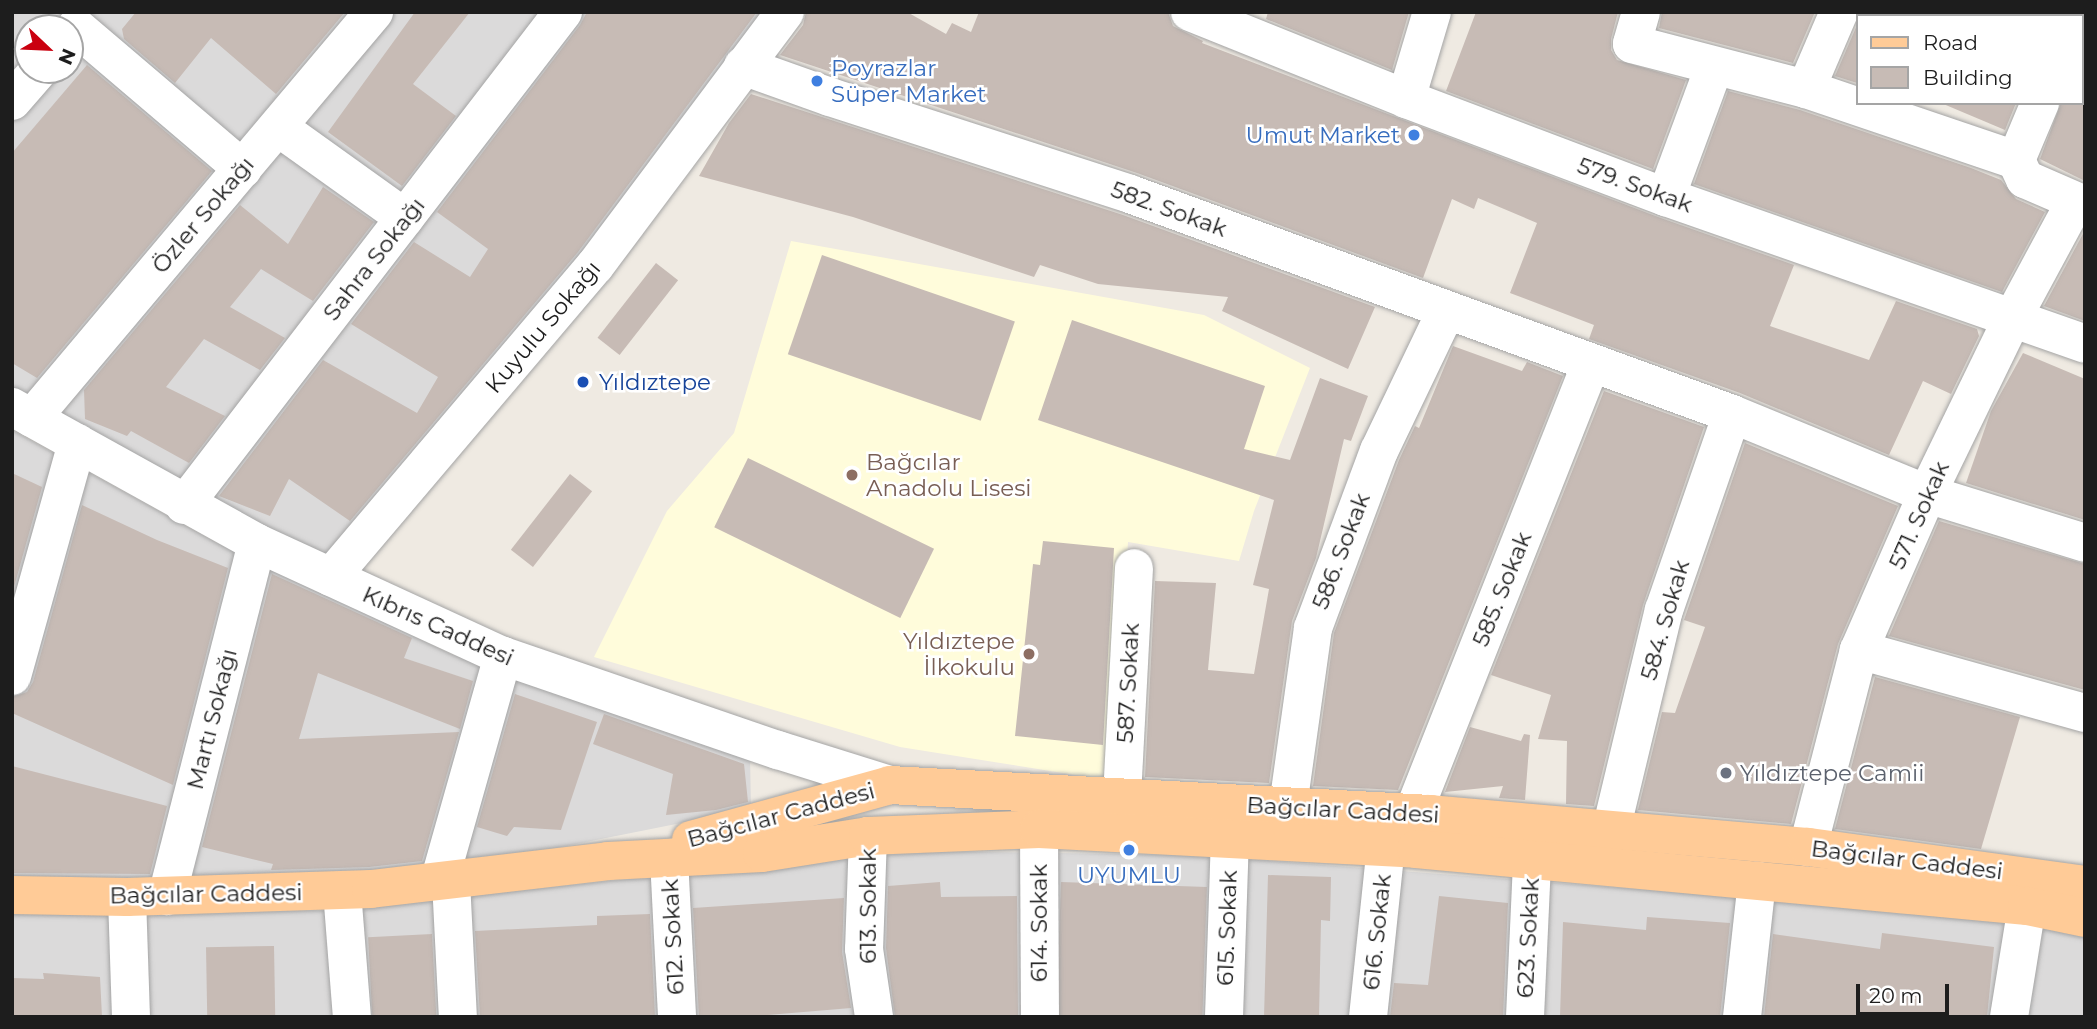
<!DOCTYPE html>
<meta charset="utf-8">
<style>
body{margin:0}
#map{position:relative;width:2097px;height:1029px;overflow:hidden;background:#efeae2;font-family:Montserrat,sans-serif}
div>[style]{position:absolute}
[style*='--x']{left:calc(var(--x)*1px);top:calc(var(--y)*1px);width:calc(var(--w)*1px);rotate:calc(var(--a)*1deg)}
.residential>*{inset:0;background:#dbdada}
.education>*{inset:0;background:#fffcdb}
.building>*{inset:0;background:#c7bbb5;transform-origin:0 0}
.roads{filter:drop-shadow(0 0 2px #a4a4a4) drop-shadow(0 0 2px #a4a4a4)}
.minor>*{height:38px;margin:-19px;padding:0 19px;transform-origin:19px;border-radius:19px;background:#fff}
.major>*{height:38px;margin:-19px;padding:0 19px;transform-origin:19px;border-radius:19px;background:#ffcb97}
.dots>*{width:19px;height:19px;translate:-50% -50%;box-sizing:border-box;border:4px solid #fff;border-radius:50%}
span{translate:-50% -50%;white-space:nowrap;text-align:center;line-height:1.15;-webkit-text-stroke:5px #fff;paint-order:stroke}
.shop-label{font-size:23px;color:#366cbe}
.left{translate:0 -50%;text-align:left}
.right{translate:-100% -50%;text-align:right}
.street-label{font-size:23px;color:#1d1d1d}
.transit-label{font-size:23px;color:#164399}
.education-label{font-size:23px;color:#785e54}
.worship-label{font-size:23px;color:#5b616d}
.frame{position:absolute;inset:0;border:14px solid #1d1d1d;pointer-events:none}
.legend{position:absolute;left:1856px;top:14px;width:228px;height:91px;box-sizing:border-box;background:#fff;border:2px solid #a5a5a5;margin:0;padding:9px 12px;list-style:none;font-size:21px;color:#1d1d1d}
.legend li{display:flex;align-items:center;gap:14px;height:35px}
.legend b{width:35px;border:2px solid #a5a5a5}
.north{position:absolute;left:14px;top:14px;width:70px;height:70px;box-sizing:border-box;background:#fff;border:2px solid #a5a5a5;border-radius:50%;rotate:113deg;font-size:19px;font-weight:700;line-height:28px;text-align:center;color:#1d1d1d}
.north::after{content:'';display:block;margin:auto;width:24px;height:32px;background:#ca000f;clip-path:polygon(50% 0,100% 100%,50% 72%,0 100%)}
.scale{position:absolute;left:1856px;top:984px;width:93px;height:32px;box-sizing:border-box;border:4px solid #1d1d1d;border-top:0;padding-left:9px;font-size:21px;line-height:24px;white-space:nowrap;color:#1d1d1d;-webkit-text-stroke:5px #fff;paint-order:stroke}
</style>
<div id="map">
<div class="residential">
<i style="clip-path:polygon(evenodd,12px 12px,770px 12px,648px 176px,330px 562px,12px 392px,12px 12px,28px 28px,70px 28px,70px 70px,28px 70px,28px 28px)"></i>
<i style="clip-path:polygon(12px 430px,217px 543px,451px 654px,750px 754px,751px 809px,546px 850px,363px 877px,12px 878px)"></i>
<i style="clip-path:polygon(900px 851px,1193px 855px,2012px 918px,1996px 1017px,12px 1017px,12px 912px,322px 911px)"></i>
<i style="clip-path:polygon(2037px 924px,2085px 935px,2085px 1017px,2023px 1017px)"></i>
</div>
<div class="education">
<i style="clip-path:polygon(791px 241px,1204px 315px,1310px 368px,1254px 511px,1239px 561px,1128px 542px,1113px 781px,900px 747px,594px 657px,667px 511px,734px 433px)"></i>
</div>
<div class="building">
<i style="clip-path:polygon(136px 12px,345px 12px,276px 94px,211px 38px,175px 83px,124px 39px,122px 29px)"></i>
<i style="clip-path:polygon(415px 12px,470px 12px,413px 84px,456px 116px,402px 186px,328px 132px)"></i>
<i style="clip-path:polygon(587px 12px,757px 12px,578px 252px,350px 521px,289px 479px,270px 516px,219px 496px,323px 360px,417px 413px,438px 377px,351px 324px,414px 242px,470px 277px,488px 249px,437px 212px,580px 25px)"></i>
<i style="clip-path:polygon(806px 12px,907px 12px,946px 34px,952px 23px,971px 32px,979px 12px,1168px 12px,1173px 26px,1203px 41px,1202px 43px,1658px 217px,1794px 265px,1770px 326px,1869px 360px,1896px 301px,1977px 329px,1979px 336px,1951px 394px,1923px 381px,1889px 455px,1740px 393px,1589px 339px,1594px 325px,1510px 293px,1537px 223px,1478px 198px,1474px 209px,1452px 199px,1423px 278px,1137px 173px,780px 55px,803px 25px)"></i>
<i style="clip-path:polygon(1268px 12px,1409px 12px,1392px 70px,1266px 19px)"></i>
<i style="clip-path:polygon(1476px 12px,1618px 12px,1611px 39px,1611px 50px,1617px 60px,1686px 80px,1653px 169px,1446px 91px)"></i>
<i style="clip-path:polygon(1662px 12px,1815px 12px,1793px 63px,1659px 28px)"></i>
<i style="clip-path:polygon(1857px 25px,1857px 83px,1835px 76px)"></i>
<i style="clip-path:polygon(87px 65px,212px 171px,37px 378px,12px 363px,12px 153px)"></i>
<i style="clip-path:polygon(1728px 91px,1800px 110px,1971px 168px,2001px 180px,2016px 199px,2045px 212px,2002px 292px,1694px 184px)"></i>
<i style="clip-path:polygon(751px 94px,1123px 215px,1375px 307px,1348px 369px,1222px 311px,1228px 297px,1098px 284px,1040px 265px,1034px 277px,853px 217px,699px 176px,729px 123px)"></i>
<i style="clip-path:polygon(1941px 103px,2016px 103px,2005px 130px)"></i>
<i style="clip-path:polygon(2061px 103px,2085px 103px,2085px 181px,2040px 159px)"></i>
<i style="clip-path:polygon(323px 187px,374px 222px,313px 301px,261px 269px,230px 307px,285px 338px,260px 370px,204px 339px,166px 387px,225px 416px,189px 463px,131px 431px,127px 436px,85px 419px,84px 390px,240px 205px,288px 244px)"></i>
<i style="clip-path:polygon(2085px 230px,2085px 321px,2044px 306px)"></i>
<i style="left:822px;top:255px;width:204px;height:105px;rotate:19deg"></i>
<i style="left:656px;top:263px;width:28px;height:95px;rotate:38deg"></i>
<i style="clip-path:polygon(1072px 320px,1265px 386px,1244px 449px,1290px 460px,1320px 378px,1368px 396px,1351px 441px,1344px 439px,1316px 558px,1292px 621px,1269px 783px,1145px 777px,1155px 581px,1216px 583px,1208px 670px,1254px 674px,1269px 589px,1253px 585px,1274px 500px,1038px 420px)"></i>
<i style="clip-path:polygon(1453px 346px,1522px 371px,1527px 362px,1563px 376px,1398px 790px,1313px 786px,1334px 633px,1399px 460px,1415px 426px,1419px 428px)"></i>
<i style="clip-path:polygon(2023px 353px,2085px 379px,2085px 520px,1966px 483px,1991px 411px)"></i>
<i style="clip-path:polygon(1604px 391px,1704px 427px,1643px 605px,1594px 806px,1566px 804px,1567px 741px,1538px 739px,1551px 695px,1491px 675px)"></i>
<i style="clip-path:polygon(1745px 443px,1898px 506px,1838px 644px,1791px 824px,1638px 810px,1662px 712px,1675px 713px,1705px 627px,1684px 620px)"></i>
<i style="left:748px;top:458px;width:207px;height:77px;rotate:26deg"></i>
<i style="clip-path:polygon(12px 473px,42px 487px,12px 594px)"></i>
<i style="left:570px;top:474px;width:28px;height:96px;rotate:38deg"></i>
<i style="clip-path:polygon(82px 505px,157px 540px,228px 568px,173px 785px,12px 713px,12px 697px,27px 692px,33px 682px)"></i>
<i style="clip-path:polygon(1939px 521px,2085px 564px,2085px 690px,1889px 636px)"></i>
<i style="clip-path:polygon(1043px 541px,1114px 548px,1103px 745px,1015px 736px,1033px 564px,1040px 565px)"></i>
<i style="clip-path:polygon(272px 574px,412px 638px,404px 658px,473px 681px,460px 729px,318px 673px,299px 739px,459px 732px,422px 861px,369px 867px,271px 870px,273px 864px,202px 847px)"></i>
<i style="clip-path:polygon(1875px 677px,2020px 717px,1981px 849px,1835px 829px)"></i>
<i style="clip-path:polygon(515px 694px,597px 722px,561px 830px,514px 827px,507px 836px,477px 827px)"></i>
<i style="clip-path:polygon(604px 714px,744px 764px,748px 802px,716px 810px,666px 815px,673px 774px,593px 744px)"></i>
<i style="clip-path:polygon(1470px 727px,1521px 741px,1524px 734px,1530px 735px,1525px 800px,1499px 798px,1503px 786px,1445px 792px)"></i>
<i style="clip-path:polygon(12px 766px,167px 806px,150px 874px,12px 873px)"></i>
<i style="clip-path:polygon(1268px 875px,1331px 877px,1330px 921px,1321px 920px,1319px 1017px,1264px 1017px)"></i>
<i style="clip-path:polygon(940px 882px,941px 897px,1017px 896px,1018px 1017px,895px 1017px,886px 948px,888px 886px)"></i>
<i style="left:1061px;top:882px;width:146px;height:135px;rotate:2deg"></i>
<i style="clip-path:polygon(1439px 896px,1508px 903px,1503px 1017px,1390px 1017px,1394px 983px,1428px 985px)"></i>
<i style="clip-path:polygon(844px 898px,842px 952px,851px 1008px,745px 1017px,699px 1017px,693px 908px)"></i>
<i style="clip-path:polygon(650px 914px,655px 1017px,480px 1017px,475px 931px,597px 925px,597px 916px)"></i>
<i style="clip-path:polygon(1647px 917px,1730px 923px,1720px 1017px,1560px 1017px,1563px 922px,1646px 930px)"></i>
<i style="clip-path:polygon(1882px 933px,1994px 947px,1987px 1017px,1764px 1017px,1773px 934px,1880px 949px)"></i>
<i style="left:432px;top:934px;width:83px;height:64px;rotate:87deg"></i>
<i style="left:274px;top:946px;width:71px;height:68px;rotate:89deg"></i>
<i style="clip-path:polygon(43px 973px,100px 977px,102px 1017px,12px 1017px,12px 978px,44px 979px)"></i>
</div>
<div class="roads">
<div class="minor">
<i style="--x:1190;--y:12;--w:233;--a:21.9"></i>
<i style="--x:1406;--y:99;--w:278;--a:20.7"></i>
<i style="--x:1666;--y:197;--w:444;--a:19.3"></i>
<i style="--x:1641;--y:12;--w:33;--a:106"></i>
<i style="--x:1632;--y:44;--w:180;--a:14.5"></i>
<i style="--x:1806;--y:89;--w:222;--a:18.7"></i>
<i style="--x:2016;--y:160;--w:21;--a:65"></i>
<i style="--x:2025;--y:179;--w:65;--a:23.4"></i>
<i style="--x:2076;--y:16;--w:4;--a:-63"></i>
<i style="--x:76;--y:27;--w:219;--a:40.4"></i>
<i style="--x:743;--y:66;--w:92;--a:19.6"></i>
<i style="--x:830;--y:97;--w:315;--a:17.9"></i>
<i style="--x:1130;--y:194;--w:641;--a:20.07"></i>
<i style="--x:1732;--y:414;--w:211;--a:22.3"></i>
<i style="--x:1927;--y:494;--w:165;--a:17.2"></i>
<i style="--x:1806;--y:89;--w:84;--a:-66.8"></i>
<i style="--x:1406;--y:99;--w:91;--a:-73.4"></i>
<i style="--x:12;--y:101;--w:41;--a:-48.9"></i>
<i style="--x:278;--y:127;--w:156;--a:35.6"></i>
<i style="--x:2016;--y:160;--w:62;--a:-67.2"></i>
<i style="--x:1666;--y:197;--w:139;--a:-69.7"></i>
<i style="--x:12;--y:407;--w:280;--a:29"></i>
<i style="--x:257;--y:543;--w:271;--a:24.7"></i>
<i style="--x:503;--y:656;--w:291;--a:18.9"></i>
<i style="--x:778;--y:750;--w:117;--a:17.4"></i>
<i style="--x:32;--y:418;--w:531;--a:-49.89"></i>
<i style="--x:184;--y:505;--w:622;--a:-52.45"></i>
<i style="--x:331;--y:577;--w:408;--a:-49.7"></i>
<i style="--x:595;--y:266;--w:317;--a:-53.2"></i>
<i style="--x:1859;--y:650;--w:235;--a:15.6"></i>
<i style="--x:12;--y:676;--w:242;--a:-74.4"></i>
<i style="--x:1122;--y:797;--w:229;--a:-87"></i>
<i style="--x:1288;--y:806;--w:180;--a:-82"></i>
<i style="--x:1313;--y:628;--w:189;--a:-69.6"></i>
<i style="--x:1379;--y:451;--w:155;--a:-64.4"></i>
<i style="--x:1413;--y:813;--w:483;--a:-68.4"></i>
<i style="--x:1039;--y:829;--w:188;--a:89.7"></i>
<i style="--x:1611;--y:830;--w:226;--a:-76.5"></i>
<i style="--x:1664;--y:610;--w:207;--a:-70.9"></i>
<i style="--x:868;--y:836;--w:113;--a:92"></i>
<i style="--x:864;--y:949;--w:69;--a:81.6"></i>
<i style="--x:1808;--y:847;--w:203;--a:-75.5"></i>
<i style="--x:1859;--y:650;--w:170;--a:-66.4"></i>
<i style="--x:1927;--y:494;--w:195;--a:-64.1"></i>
<i style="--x:2012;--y:319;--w:133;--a:-61.7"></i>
<i style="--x:669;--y:858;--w:159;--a:87.1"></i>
<i style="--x:451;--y:881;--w:136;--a:87.1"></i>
<i style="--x:439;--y:882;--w:235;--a:-74.2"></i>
<i style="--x:342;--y:891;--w:126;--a:85.5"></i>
<i style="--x:167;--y:896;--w:364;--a:-75.7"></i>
<i style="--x:127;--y:897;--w:120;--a:88.1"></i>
<i style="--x:1224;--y:1017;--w:178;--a:-88.1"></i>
<i style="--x:1368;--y:1017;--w:171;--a:-84"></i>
<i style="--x:1525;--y:1017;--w:157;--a:-87.4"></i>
<i style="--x:1742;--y:1017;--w:137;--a:-83.7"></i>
<i style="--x:2009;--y:1017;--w:112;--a:-80.8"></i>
</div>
<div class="major">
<i style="--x:691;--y:840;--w:206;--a:-15.4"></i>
<i style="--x:890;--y:785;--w:541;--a:3.07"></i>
<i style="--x:1430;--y:814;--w:379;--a:5"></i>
<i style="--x:1808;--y:847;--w:280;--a:7.8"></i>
<i style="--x:12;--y:895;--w:115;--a:1"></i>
<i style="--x:127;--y:897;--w:244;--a:-1.9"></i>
<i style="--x:371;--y:889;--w:239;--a:-6.7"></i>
<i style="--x:608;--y:861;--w:154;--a:-3"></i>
<i style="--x:762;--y:853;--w:107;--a:-9.1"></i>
<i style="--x:868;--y:836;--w:171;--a:-2.3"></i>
<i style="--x:1039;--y:829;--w:378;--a:3"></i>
<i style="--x:1416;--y:849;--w:614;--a:5.33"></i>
<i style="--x:2027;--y:906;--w:59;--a:11.7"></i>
</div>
</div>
<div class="dots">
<i style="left:817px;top:81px;background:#3f7fe0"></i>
<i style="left:1414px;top:135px;background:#3f7fe0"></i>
<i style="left:583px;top:382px;background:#1a4fb4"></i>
<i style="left:852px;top:475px;background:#8d6e63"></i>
<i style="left:1029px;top:654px;background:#8d6e63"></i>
<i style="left:1726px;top:773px;background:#6b7280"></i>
<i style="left:1129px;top:850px;background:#3f7fe0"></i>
</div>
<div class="shop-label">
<span class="left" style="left:831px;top:81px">Poyrazlar<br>Süper Market</span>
<span class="right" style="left:1400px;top:135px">Umut Market</span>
<span style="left:1129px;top:875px">UYUMLU</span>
</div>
<div class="street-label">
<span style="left:1635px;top:185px;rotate:20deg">579. Sokak</span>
<span style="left:1169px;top:209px;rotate:20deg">582. Sokak</span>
<span style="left:203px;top:215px;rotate:-50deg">Özler Sokağı</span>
<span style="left:374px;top:259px;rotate:-52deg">Sahra Sokağı</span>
<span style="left:543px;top:327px;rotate:-50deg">Kuyulu Sokağı</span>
<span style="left:1919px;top:515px;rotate:-66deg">571. Sokak</span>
<span style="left:1341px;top:551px;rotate:-69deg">586. Sokak</span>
<span style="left:1502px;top:589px;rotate:-68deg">585. Sokak</span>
<span style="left:1665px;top:620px;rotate:-74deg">584. Sokak</span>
<span style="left:438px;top:626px;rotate:24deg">Kıbrıs Caddesi</span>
<span style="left:1128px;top:683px;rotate:-87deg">587. Sokak</span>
<span style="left:212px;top:719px;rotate:-76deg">Martı Sokağı</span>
<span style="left:1343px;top:810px;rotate:3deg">Bağcılar Caddesi</span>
<span style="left:781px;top:815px;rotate:-15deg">Bağcılar Caddesi</span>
<span style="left:1907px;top:860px;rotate:7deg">Bağcılar Caddesi</span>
<span style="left:206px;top:894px;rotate:-1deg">Bağcılar Caddesi</span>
<span style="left:868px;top:906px;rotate:-90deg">613. Sokak</span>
<span style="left:1039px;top:923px;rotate:-90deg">614. Sokak</span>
<span style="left:1227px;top:928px;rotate:-88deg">615. Sokak</span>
<span style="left:1377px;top:932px;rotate:-84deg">616. Sokak</span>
<span style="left:673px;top:937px;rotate:-93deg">612. Sokak</span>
<span style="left:1528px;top:938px;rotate:-87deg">623. Sokak</span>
</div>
<div class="transit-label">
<span class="left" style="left:599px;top:382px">Yıldıztepe</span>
</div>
<div class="education-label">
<span class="left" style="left:866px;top:475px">Bağcılar<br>Anadolu Lisesi</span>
<span class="right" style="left:1015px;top:654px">Yıldıztepe<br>İlkokulu</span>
</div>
<div class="worship-label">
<span class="left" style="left:1740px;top:773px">Yıldıztepe Camii</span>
</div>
<div class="frame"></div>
<ul class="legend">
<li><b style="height:9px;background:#ffcb97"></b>Road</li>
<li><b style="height:19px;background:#c7bbb5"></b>Building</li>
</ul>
<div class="north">N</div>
<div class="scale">20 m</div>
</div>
